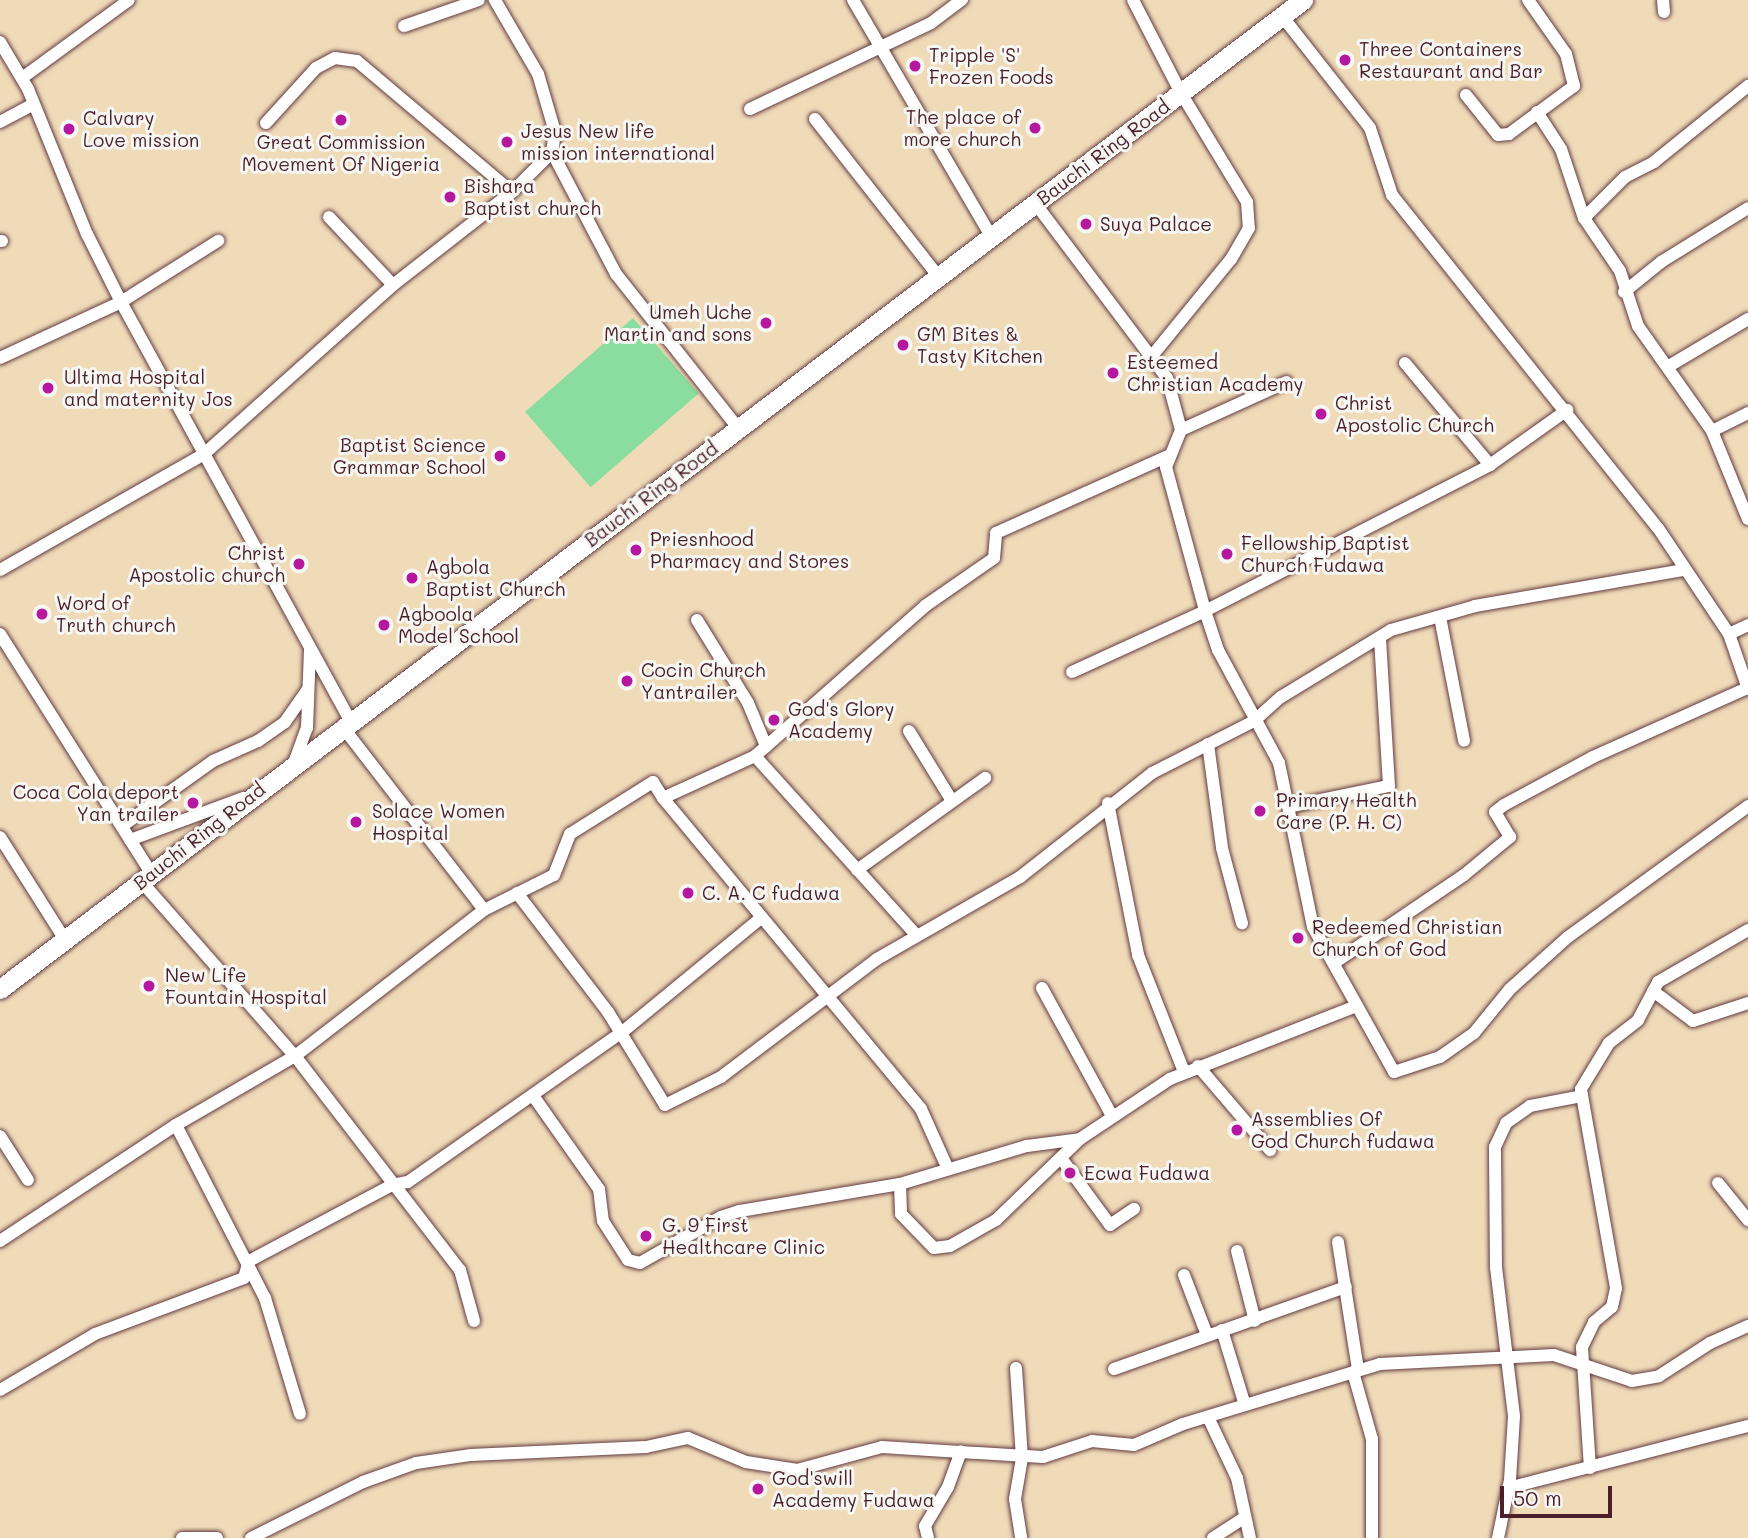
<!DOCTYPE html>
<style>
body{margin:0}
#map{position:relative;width:1748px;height:1538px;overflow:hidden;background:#f0dbb9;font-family:Mali,sans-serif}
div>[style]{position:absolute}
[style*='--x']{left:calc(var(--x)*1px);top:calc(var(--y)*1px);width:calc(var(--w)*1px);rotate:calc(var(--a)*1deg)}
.green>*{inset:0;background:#8add9f;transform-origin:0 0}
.roads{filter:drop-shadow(0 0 2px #633b40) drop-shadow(0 0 2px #633b40)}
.street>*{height:12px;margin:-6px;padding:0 6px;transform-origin:6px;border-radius:6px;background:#fff}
.primary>*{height:19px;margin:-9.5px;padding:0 9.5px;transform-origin:9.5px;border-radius:9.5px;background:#fff}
.dots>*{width:19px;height:19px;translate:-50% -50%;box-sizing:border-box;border:4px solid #f6f6f2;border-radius:50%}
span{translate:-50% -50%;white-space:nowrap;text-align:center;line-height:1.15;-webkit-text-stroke:6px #f6f6f2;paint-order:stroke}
.poi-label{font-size:19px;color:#4a1f2b}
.left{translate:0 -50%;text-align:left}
.right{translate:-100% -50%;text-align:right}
.street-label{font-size:19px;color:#4a1f2b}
.scale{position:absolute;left:1500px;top:1486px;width:112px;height:32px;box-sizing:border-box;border:4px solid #4a1f2b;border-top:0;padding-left:9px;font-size:21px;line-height:24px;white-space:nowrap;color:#4a1f2b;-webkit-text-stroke:5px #f6f6f2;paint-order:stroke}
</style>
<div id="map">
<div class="green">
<i style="left:633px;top:318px;width:100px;height:143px;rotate:49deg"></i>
</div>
<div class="roads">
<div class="street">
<i style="--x:853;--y:0;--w:276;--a:59.7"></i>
<i style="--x:1133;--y:0;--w:105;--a:62.7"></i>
<i style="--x:1181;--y:93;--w:127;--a:58.8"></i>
<i style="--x:1247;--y:202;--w:26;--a:86"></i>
<i style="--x:1249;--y:228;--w:36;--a:120"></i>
<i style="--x:1231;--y:259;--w:127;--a:129.2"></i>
<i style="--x:1663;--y:0;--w:12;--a:85"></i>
<i style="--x:1282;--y:16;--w:142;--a:51.8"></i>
<i style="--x:1370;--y:128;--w:71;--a:71.8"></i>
<i style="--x:1392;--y:195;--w:426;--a:51.4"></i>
<i style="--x:1658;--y:528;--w:128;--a:56.2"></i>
<i style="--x:1729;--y:634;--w:58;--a:70.9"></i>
<i style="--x:404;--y:26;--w:79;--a:-19.1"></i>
<i style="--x:0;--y:42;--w:55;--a:59.2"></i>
<i style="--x:28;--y:89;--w:157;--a:67.9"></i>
<i style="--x:87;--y:234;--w:76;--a:63.4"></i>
<i style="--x:121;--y:302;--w:477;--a:61.3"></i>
<i style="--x:22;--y:78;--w:132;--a:-36.1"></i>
<i style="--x:1466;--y:95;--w:51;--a:51.3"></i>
<i style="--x:1498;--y:135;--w:11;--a:-5"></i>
<i style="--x:1509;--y:134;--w:81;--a:-36.4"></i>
<i style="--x:1574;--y:86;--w:33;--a:-104"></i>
<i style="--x:1566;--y:54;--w:66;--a:-125.1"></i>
<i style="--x:750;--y:109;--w:200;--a:-25.4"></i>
<i style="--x:931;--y:23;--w:39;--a:-37"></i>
<i style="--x:1537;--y:112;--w:44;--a:57"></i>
<i style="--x:1561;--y:149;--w:73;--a:71.6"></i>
<i style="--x:1584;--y:218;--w:64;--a:55.8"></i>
<i style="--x:1620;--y:271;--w:58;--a:71.9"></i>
<i style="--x:1638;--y:326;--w:128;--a:54.8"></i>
<i style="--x:1712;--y:431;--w:95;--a:67.8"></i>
<i style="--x:815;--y:119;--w:199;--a:51.9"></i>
<i style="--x:0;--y:122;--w:38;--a:-28"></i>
<i style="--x:266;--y:123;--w:74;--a:-47.7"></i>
<i style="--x:316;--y:68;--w:21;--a:-28"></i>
<i style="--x:335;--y:58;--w:22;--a:8"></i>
<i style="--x:357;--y:61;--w:203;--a:40.2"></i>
<i style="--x:552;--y:152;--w:138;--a:62.3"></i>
<i style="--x:616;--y:274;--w:196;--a:51.6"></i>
<i style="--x:1035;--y:203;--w:219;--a:53"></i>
<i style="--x:1167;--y:378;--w:54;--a:74.9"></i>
<i style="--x:1181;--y:430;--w:40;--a:112"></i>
<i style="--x:1166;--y:467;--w:149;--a:74.8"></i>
<i style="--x:1205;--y:611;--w:41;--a:71.6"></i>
<i style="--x:1218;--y:650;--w:128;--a:61.6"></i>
<i style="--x:1279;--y:763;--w:167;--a:78.3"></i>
<i style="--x:1313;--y:927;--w:166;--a:60.8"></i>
<i style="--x:1394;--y:1072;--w:48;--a:-18.1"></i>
<i style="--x:1440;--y:1057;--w:42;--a:-35.2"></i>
<i style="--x:1474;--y:1033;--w:57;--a:-50.7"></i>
<i style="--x:1510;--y:989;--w:78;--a:-41.9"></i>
<i style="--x:1568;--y:937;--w:223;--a:-36"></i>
<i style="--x:329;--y:217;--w:93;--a:46.7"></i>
<i style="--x:1584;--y:218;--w:58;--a:-45"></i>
<i style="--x:1625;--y:177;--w:33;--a:-27"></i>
<i style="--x:1654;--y:162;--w:121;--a:-39"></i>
<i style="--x:0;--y:241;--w:2;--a:0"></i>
<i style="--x:1624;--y:292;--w:48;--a:-39"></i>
<i style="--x:1661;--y:262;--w:102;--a:-31.8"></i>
<i style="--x:0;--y:358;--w:133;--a:-24.8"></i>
<i style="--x:121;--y:302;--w:115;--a:-32.2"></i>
<i style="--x:1405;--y:363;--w:133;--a:50.2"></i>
<i style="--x:1669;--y:366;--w:92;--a:-30.7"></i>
<i style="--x:1181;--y:430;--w:116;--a:-24.4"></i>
<i style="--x:1712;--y:431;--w:40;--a:-26.6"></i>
<i style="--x:0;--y:570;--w:235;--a:-29.6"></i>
<i style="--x:204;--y:454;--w:254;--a:-41.8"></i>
<i style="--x:393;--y:285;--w:151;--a:-38"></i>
<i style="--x:512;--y:192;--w:57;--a:-45"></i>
<i style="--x:552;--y:152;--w:20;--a:-81"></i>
<i style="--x:555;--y:132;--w:60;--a:-106.3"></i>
<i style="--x:538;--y:74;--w:86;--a:-120.2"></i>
<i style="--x:1440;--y:617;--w:126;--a:79"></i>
<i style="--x:697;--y:620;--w:97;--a:58.4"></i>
<i style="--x:748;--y:703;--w:47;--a:67.3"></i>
<i style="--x:0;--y:634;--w:283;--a:57.7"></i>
<i style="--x:1729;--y:634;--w:21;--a:-25"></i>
<i style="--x:1072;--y:672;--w:146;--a:-24.6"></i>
<i style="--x:1205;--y:611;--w:320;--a:-27.1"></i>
<i style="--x:1490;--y:465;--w:95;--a:-35.5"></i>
<i style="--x:342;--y:726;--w:232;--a:52.3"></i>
<i style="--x:909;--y:731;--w:82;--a:58.4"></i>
<i style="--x:1208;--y:744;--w:105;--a:82.3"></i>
<i style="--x:1222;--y:848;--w:78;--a:75.1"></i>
<i style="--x:755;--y:756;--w:242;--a:48"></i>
<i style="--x:294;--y:763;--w:37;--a:-70"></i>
<i style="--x:307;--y:728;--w:78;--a:-87.8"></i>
<i style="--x:663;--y:798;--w:404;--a:50.3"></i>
<i style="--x:921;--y:1109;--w:66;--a:65.8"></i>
<i style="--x:1108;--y:803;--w:155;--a:78.8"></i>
<i style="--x:1138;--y:955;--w:126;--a:68.5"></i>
<i style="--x:1292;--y:806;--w:99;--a:-11.7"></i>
<i style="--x:1389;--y:786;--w:149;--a:-93.5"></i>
<i style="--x:122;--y:826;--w:112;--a:-35.5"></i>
<i style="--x:213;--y:761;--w:49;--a:-24"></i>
<i style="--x:258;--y:741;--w:33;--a:-35"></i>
<i style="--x:285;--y:722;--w:39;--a:-55"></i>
<i style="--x:0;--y:837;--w:122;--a:57.7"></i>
<i style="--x:130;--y:840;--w:121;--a:-20.4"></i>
<i style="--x:857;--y:870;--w:158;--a:-35.7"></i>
<i style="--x:141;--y:881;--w:233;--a:48.7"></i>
<i style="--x:295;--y:1056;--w:270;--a:52.4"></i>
<i style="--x:460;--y:1270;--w:53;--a:74.6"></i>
<i style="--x:517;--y:893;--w:150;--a:52.6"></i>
<i style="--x:608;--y:1012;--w:109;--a:58.5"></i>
<i style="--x:665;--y:1105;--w:63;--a:-26.6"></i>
<i style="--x:721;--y:1077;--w:196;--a:-37.1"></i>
<i style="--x:877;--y:959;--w:165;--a:-29.8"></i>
<i style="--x:1020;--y:877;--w:168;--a:-38.2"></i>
<i style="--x:1152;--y:773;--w:114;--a:-27"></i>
<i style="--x:1254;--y:721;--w:36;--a:-42"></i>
<i style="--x:1281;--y:697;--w:129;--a:-31.3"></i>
<i style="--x:1391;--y:630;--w:87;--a:-15.9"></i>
<i style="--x:1475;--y:606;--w:212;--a:-9.8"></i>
<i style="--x:1334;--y:963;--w:157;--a:-34.1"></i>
<i style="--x:1464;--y:875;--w:60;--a:-39.6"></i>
<i style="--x:1510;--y:837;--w:29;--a:-121"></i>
<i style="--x:1495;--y:812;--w:11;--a:-38"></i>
<i style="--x:1504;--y:805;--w:101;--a:-28.3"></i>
<i style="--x:1593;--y:757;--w:169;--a:-24.1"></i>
<i style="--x:1042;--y:988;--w:146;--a:61.3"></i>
<i style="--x:1653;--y:991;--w:50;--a:36.9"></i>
<i style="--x:1693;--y:1021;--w:58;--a:-18.1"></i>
<i style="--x:1198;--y:1066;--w:111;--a:49.4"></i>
<i style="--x:534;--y:1097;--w:113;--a:54.8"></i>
<i style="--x:599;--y:1189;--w:32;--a:83"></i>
<i style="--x:603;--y:1221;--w:46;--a:57.3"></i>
<i style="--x:628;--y:1260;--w:12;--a:14"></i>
<i style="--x:640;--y:1263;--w:93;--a:-29.6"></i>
<i style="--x:721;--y:1217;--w:20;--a:-18"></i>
<i style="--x:740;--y:1211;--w:162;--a:-9.6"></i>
<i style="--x:900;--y:1184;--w:133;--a:-16.7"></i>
<i style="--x:1027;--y:1146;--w:53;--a:-7.5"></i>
<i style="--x:176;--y:1125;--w:195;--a:62.8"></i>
<i style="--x:265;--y:1298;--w:121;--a:73.2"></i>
<i style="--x:0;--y:1136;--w:52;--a:57.5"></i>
<i style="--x:1061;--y:1158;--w:83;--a:53.8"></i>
<i style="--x:1110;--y:1225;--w:29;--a:-34"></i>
<i style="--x:1718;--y:1183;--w:48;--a:51"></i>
<i style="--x:900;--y:1184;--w:30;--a:88"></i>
<i style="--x:901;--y:1214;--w:47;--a:45.9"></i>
<i style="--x:934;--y:1248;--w:16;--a:-7"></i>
<i style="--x:950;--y:1246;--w:53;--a:-29.5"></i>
<i style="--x:996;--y:1220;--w:117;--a:-44"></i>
<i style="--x:1080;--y:1139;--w:108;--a:-33.7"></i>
<i style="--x:1170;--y:1079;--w:198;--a:-21.4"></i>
<i style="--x:0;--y:1241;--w:211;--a:-33.4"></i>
<i style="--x:176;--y:1125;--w:138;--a:-30.1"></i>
<i style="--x:295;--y:1056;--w:239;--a:-37.7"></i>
<i style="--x:484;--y:910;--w:78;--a:-26.6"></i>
<i style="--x:554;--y:875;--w:44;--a:-68.7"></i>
<i style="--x:570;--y:834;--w:98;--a:-32.1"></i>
<i style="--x:653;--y:782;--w:19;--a:58"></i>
<i style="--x:663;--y:798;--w:101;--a:-24.5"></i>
<i style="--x:755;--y:756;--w:227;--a:-41.4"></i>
<i style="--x:925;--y:606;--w:84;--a:-34.8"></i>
<i style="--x:994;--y:558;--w:25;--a:-85"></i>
<i style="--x:996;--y:533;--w:188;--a:-24.1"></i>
<i style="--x:1338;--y:1242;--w:130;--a:81.1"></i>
<i style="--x:1237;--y:1251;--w:72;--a:75.6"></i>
<i style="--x:1184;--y:1275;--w:64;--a:69"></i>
<i style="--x:1222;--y:1330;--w:78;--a:73"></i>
<i style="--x:1016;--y:1368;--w:90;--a:86.2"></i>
<i style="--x:1022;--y:1458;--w:42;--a:99.7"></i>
<i style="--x:1015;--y:1499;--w:39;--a:81"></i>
<i style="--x:1114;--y:1369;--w:246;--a:-19.5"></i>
<i style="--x:1353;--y:1372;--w:70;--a:74.2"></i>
<i style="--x:1372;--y:1439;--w:99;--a:90"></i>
<i style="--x:0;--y:1390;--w:110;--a:-30.5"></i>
<i style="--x:95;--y:1334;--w:159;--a:-20.6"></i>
<i style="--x:244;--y:1278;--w:18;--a:-74"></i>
<i style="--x:249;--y:1261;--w:162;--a:-28"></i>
<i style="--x:392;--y:1185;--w:16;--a:-11"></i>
<i style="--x:408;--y:1182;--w:260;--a:-35"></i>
<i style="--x:621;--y:1033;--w:180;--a:-39.4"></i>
<i style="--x:1208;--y:1417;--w:68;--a:64.6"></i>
<i style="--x:1237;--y:1478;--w:61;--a:77.8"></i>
<i style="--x:1590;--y:1468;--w:121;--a:-93.8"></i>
<i style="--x:1582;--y:1347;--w:28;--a:-64"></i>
<i style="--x:1594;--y:1322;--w:23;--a:-40"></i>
<i style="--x:1612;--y:1307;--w:19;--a:-78"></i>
<i style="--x:1616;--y:1288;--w:202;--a:-100"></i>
<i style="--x:1581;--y:1089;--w:54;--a:-58.7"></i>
<i style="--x:1609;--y:1043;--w:37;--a:-38"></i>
<i style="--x:1638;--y:1020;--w:43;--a:-62.2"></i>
<i style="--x:1658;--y:982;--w:104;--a:-30"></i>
<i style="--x:1508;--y:1488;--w:248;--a:-14.5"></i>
<i style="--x:182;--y:1538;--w:35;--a:0"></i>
<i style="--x:251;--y:1538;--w:125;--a:-26.6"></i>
<i style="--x:363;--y:1482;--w:56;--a:-19.7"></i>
<i style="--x:416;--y:1463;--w:56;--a:-8.3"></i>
<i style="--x:471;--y:1455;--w:175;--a:-2.6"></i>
<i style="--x:646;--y:1447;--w:43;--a:-12.1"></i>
<i style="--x:688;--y:1438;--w:63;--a:22.5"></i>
<i style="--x:746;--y:1462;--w:52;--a:8.9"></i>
<i style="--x:797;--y:1470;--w:88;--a:-15.1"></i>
<i style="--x:882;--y:1447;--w:161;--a:3.6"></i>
<i style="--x:1043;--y:1457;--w:52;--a:-18.1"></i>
<i style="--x:1092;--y:1441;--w:42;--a:5.4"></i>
<i style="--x:1134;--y:1445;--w:53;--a:-23.2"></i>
<i style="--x:1183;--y:1424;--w:206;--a:-16.9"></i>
<i style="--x:1380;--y:1364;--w:174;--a:-3"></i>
<i style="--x:1554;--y:1355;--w:82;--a:18.4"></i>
<i style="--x:1632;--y:1381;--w:27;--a:-10"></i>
<i style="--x:1659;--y:1376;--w:61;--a:-32.9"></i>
<i style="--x:1710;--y:1343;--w:42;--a:-24.1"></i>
<i style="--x:928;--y:1538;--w:12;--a:-104"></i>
<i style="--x:925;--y:1526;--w:45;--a:-59.5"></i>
<i style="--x:948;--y:1487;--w:38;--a:-70"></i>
<i style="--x:1213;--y:1538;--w:38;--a:-33"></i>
<i style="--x:1498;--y:1538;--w:59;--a:-78.3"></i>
<i style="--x:1510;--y:1480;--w:64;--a:-86.4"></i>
<i style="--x:1514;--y:1416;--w:149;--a:-96.9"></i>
<i style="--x:1496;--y:1268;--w:121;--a:-90.5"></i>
<i style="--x:1495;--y:1147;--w:26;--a:-65"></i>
<i style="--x:1506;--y:1123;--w:29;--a:-35"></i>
<i style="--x:1530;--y:1106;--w:53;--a:-10.9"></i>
</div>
<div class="primary">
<i style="--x:0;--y:989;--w:1636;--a:-37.2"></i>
</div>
</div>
<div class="dots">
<i style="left:1345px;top:60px;background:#b5179e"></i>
<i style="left:915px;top:66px;background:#b5179e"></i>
<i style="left:341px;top:120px;background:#b5179e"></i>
<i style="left:1035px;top:128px;background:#b5179e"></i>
<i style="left:69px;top:129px;background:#b5179e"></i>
<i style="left:507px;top:142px;background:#b5179e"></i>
<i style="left:450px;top:197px;background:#b5179e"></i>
<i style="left:1086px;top:224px;background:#b5179e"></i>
<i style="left:766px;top:323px;background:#b5179e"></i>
<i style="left:903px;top:345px;background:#b5179e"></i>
<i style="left:1113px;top:373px;background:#b5179e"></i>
<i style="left:48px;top:388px;background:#b5179e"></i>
<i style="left:1321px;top:414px;background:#b5179e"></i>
<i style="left:500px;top:456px;background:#b5179e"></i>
<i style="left:636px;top:550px;background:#b5179e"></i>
<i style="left:1227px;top:554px;background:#b5179e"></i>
<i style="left:299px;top:564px;background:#b5179e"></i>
<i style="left:412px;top:578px;background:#b5179e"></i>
<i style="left:42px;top:614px;background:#b5179e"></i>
<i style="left:384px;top:625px;background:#b5179e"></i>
<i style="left:627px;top:681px;background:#b5179e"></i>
<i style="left:774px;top:720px;background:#b5179e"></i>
<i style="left:193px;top:803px;background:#b5179e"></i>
<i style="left:1260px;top:811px;background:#b5179e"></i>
<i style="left:356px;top:822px;background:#b5179e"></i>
<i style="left:688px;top:893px;background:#b5179e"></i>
<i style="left:1298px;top:938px;background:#b5179e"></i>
<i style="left:149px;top:986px;background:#b5179e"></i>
<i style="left:1237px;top:1130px;background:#b5179e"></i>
<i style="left:1070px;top:1173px;background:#b5179e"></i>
<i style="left:646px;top:1236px;background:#b5179e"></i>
<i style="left:758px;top:1489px;background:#b5179e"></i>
</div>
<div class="poi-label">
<span class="left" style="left:1359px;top:60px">Three Containers<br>Restaurant and Bar</span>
<span class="left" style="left:929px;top:66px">Tripple 'S'<br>Frozen Foods</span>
<span class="right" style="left:1021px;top:128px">The place of<br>more church</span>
<span class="left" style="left:83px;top:129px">Calvary<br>Love mission</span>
<span class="left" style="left:521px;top:142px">Jesus New life<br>mission international</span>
<span style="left:341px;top:153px">Great Commission<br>Movement Of Nigeria</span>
<span class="left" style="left:464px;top:197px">Bishara<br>Baptist church</span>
<span class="left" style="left:1100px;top:224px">Suya Palace</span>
<span class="right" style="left:752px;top:323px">Umeh Uche<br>Martin and sons</span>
<span class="left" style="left:917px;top:345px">GM Bites &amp;<br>Tasty Kitchen</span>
<span class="left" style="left:1127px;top:373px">Esteemed<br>Christian Academy</span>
<span class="left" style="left:64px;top:388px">Ultima Hospital<br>and maternity Jos</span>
<span class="left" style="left:1335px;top:414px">Christ<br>Apostolic Church</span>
<span class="right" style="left:486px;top:456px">Baptist Science<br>Grammar School</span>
<span class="left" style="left:650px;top:550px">Priesnhood<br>Pharmacy and Stores</span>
<span class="left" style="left:1241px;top:554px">Fellowship Baptist<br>Church Fudawa</span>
<span class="right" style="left:285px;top:564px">Christ<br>Apostolic church</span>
<span class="left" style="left:426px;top:578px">Agbola<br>Baptist Church</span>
<span class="left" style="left:56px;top:614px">Word of<br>Truth church</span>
<span class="left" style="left:398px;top:625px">Agboola<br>Model School</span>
<span class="left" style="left:641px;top:681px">Cocin Church<br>Yantrailer</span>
<span class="left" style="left:788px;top:720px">God's Glory<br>Academy</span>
<span class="right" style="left:179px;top:803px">Coca Cola deport<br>Yan trailer</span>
<span class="left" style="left:1276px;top:811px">Primary Health<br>Care (P. H. C)</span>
<span class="left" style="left:372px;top:822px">Solace Women<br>Hospital</span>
<span class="left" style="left:702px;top:893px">C. A. C fudawa</span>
<span class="left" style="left:1312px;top:938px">Redeemed Christian<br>Church of God</span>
<span class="left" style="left:165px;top:986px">New Life<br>Fountain Hospital</span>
<span class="left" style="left:1251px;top:1130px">Assemblies Of<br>God Church fudawa</span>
<span class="left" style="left:1084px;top:1173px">Ecwa Fudawa</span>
<span class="left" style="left:662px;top:1236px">G. 9 First<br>Healthcare Clinic</span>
<span class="left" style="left:772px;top:1489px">God'swill<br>Academy Fudawa</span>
</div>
<div class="street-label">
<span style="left:1103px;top:152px;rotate:-37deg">Bauchi Ring Road</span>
<span style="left:651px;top:494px;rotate:-37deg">Bauchi Ring Road</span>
<span style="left:199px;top:836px;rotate:-38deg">Bauchi Ring Road</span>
</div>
<div class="scale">50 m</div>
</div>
